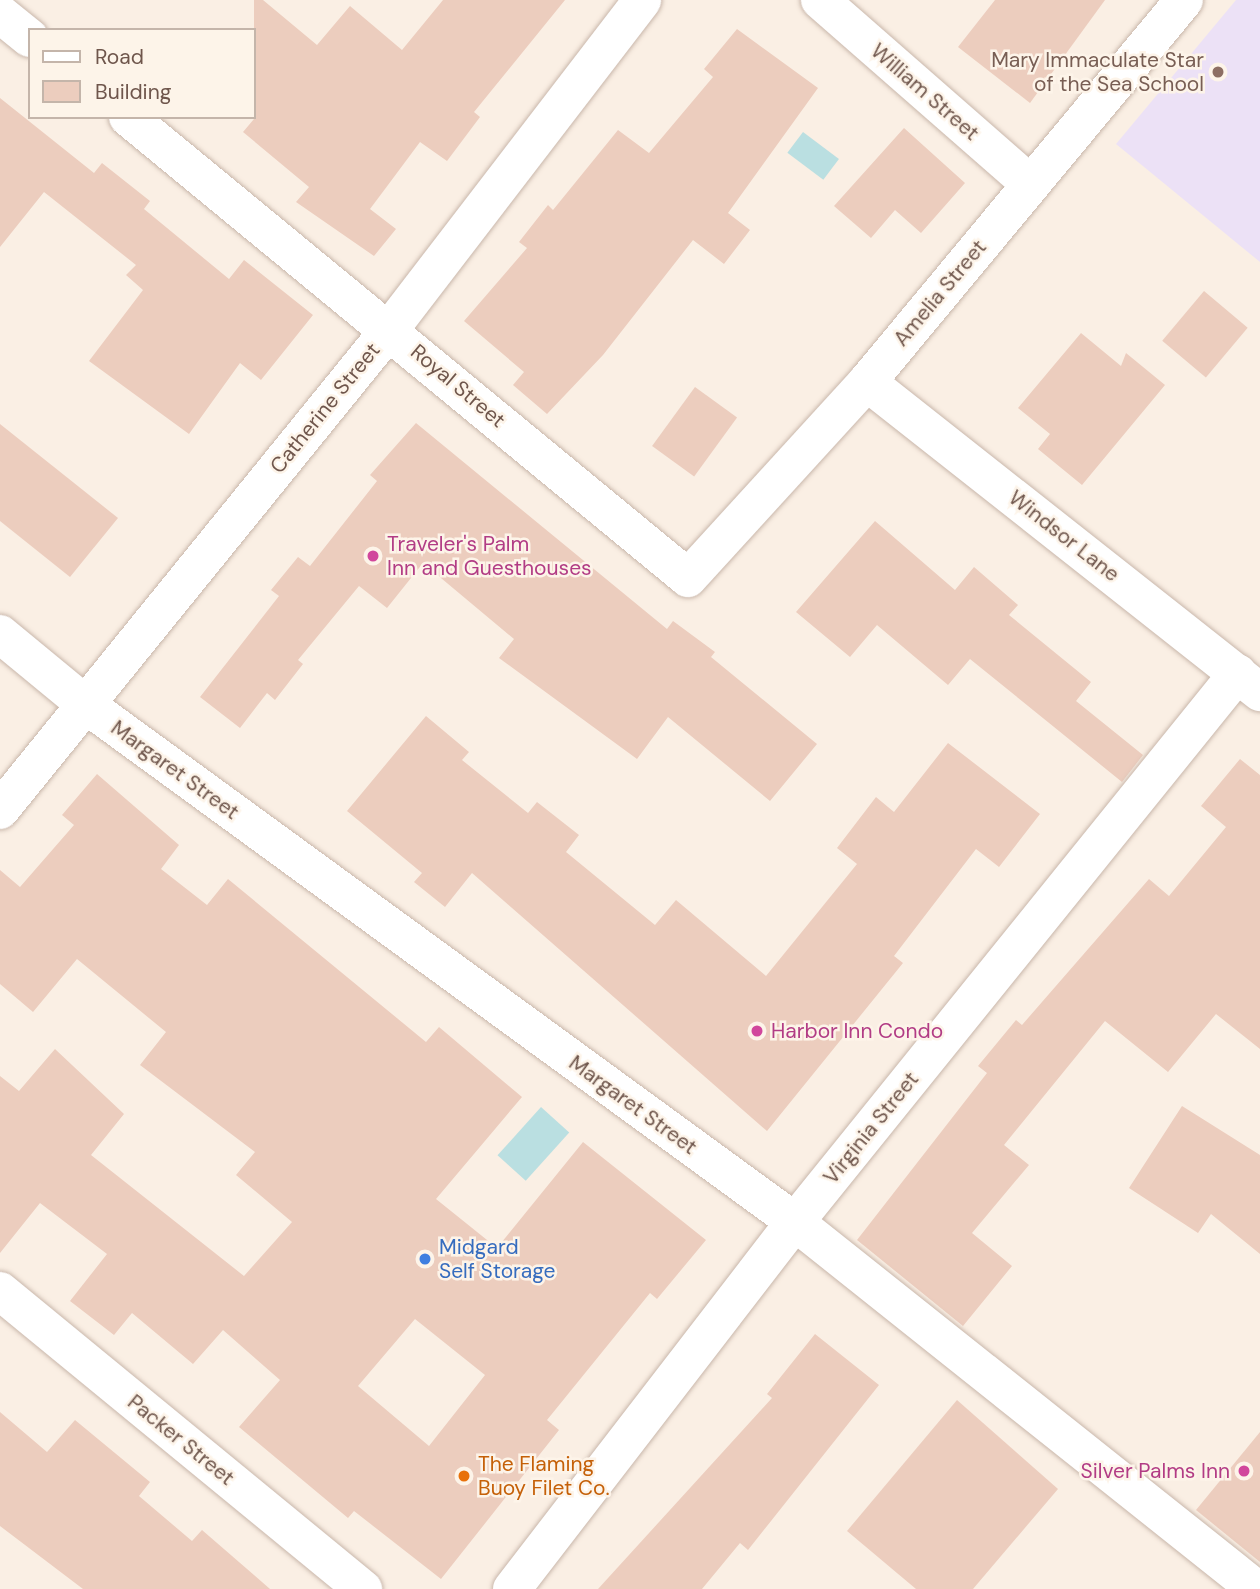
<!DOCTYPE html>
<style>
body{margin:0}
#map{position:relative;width:1260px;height:1589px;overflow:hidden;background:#faefe4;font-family:"DM Sans",sans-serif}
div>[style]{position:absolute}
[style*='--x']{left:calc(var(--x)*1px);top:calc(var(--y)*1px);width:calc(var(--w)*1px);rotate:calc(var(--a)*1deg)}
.education>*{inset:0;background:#ece1f6}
.water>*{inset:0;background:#badfe1;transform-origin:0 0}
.building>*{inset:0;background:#eccdbe;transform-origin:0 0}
.roads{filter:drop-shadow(0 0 2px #c9b7ab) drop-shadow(0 0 2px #c9b7ab)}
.minor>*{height:38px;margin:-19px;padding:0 19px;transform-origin:19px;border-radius:19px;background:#fff}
.tertiary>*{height:38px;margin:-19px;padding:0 19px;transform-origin:19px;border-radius:19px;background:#fff}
.dots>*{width:19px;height:19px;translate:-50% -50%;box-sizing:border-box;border:4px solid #fdf4e9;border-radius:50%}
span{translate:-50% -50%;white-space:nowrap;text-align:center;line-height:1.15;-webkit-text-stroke:5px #fdf4e9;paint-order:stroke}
.education-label{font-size:21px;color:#785e54}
.right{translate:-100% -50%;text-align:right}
.street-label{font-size:21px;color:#6f564c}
.hotel-label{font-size:21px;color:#b23c85}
.left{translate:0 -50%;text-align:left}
.shop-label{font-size:21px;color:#366cbe}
.food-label{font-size:21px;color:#c56008}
.legend{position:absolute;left:28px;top:28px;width:228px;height:91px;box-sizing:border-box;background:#fdf4e9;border:2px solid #c4b5aa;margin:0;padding:9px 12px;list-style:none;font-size:21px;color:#6f564c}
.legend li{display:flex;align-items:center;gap:14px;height:35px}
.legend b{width:35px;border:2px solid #c4b5aa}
</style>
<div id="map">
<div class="education">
<i style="clip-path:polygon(1236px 0,1260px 0,1260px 262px,1116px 144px)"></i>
</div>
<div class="water">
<i style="left:803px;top:132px;width:45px;height:26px;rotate:37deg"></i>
<i style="left:541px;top:1107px;width:38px;height:65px;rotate:42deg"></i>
</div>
<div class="building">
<i style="clip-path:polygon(254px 0,263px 0,317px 45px,350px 6px,402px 50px,443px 0,565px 0,474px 112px,480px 117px,447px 161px,420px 142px,388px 185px,370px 209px,396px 229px,374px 256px,296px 202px,309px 187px,243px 132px,254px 119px)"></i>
<i style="clip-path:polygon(995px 0,1105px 0,1030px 103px,958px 47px)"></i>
<i style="clip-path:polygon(737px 29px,818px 88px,728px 213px,750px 230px,724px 264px,693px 240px,603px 355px,547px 414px,513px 385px,524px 372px,464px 321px,527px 248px,519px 242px,548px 205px,553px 210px,618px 130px,649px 153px,713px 77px,704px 69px)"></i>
<i style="clip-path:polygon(0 98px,94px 173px,102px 163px,150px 201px,144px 209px,229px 279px,244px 260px,313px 315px,261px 380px,240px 363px,189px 434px,89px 361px,143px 290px,126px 275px,136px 265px,44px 192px,0 247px)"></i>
<i style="clip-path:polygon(904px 128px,965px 183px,921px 233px,895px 210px,871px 238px,834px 206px)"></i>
<i style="left:1204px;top:291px;width:57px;height:65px;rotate:40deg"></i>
<i style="clip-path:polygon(1081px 333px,1121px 366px,1126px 353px,1165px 385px,1082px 485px,1038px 449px,1050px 434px,1018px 408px)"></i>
<i style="left:695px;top:387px;width:52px;height:73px;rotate:36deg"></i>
<i style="clip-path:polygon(416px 423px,667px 629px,673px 621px,715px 652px,711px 657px,817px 744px,770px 801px,668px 717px,637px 759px,499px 658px,514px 639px,423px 563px,387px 608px,359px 586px,298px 660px,303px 664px,275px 700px,267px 693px,240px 728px,200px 697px,279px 596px,271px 590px,298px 557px,310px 566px,377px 481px,370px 475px)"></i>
<i style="clip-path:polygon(0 424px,118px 518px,70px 577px,0 521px)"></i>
<i style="clip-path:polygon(875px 521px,955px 590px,974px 567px,1018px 605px,1009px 615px,1091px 682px,1076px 701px,1143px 755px,1122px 782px,970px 659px,948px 685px,877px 625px,850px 657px,796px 612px)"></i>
<i style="clip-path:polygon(426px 716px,469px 752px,462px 760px,528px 813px,537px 802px,579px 835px,566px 852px,655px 925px,676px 900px,766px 976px,857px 864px,837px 848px,876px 797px,894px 812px,948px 743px,1040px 814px,999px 867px,976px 849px,894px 956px,903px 963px,767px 1131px,472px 873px,445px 907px,414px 882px,422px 873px,347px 811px)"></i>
<i style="clip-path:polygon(1240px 759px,1260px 775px,1260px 1049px,1216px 1014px,1168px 1072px,1105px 1021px,1004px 1145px,1029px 1165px,972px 1233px,1012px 1266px,963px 1326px,857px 1240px,987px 1073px,978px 1066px,1016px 1020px,1022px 1025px,1149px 879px,1169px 896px,1226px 827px,1201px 806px)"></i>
<i style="clip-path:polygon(evenodd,97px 774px,179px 845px,161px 869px,207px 905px,228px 879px,426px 1042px,439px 1027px,522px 1097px,436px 1199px,497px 1248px,583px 1142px,706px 1240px,657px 1299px,650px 1293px,547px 1420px,559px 1430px,441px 1579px,354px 1511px,348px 1518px,239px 1427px,280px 1380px,223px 1330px,193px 1364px,132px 1313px,114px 1335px,70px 1301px,107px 1254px,40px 1203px,0 1253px,0 1076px,19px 1091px,55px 1049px,124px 1114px,91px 1155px,244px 1276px,292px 1222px,236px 1175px,255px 1152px,140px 1065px,166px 1032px,77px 959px,33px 1012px,0 984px,0 870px,20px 887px,74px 825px,62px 815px,97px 774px,415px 1319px,485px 1375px,429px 1446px,358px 1386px,415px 1319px)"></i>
<i style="clip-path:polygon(1182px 1106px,1260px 1155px,1260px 1254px,1211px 1214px,1198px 1233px,1129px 1188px)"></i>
<i style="clip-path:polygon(815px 1334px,879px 1385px,748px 1550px,740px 1543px,702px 1589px,598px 1589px,772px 1398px,767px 1394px)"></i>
<i style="clip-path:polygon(957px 1400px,1058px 1489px,973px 1589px,916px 1589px,847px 1531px)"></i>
<i style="clip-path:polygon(0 1412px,47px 1452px,75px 1420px,150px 1482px,139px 1496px,192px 1541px,202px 1530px,270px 1589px,83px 1589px,0 1526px)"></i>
<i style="clip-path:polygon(1260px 1432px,1260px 1562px,1196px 1510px)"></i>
</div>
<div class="roads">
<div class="minor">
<i style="--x:820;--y:0;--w:279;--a:41.2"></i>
<i style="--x:0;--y:14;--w:38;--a:39"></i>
<i style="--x:128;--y:117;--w:725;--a:39.46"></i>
<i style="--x:688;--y:578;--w:265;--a:-47.6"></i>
<i style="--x:867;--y:382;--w:496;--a:-50.3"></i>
<i style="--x:0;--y:634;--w:110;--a:39.5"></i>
<i style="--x:85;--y:704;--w:879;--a:36.11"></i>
<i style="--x:795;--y:1222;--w:589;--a:38.52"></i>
<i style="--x:0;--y:810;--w:619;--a:-50.96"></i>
<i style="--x:390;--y:329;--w:414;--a:-52.5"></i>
<i style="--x:0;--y:1291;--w:470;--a:39.4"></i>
<i style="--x:512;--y:1589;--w:463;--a:-52.4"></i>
<i style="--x:795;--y:1222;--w:705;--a:-51.1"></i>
</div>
<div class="tertiary">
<i style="--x:867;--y:382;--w:501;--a:38.27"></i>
</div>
</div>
<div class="dots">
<i style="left:1218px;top:72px;background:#8d6e63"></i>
<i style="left:373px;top:556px;background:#d1479c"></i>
<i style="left:757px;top:1031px;background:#d1479c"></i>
<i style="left:425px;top:1259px;background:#3f7fe0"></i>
<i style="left:1244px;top:1471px;background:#d1479c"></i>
<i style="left:464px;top:1476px;background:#e8710a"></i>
</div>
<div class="education-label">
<span class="right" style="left:1204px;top:72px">Mary Immaculate Star<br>of the Sea School</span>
</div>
<div class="street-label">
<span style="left:925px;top:92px;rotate:41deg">William Street</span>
<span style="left:940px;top:293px;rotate:-50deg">Amelia Street</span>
<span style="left:458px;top:386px;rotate:40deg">Royal Street</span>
<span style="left:325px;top:408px;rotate:-51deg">Catherine Street</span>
<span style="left:1064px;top:536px;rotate:38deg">Windsor Lane</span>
<span style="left:175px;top:770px;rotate:36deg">Margaret Street</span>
<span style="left:633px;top:1105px;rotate:36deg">Margaret Street</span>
<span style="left:871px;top:1128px;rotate:-51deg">Virginia Street</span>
<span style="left:181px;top:1440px;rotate:39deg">Packer Street</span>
</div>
<div class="hotel-label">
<span class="left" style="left:387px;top:556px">Traveler's Palm<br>Inn and Guesthouses</span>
<span class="left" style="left:771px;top:1031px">Harbor Inn Condo</span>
<span class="right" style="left:1230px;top:1471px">Silver Palms Inn</span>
</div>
<div class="shop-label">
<span class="left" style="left:439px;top:1259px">Midgard<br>Self Storage</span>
</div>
<div class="food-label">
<span class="left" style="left:478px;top:1476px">The Flaming<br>Buoy Filet Co.</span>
</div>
<ul class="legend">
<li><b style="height:9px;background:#fff"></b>Road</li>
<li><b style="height:19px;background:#eccdbe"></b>Building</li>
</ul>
</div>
